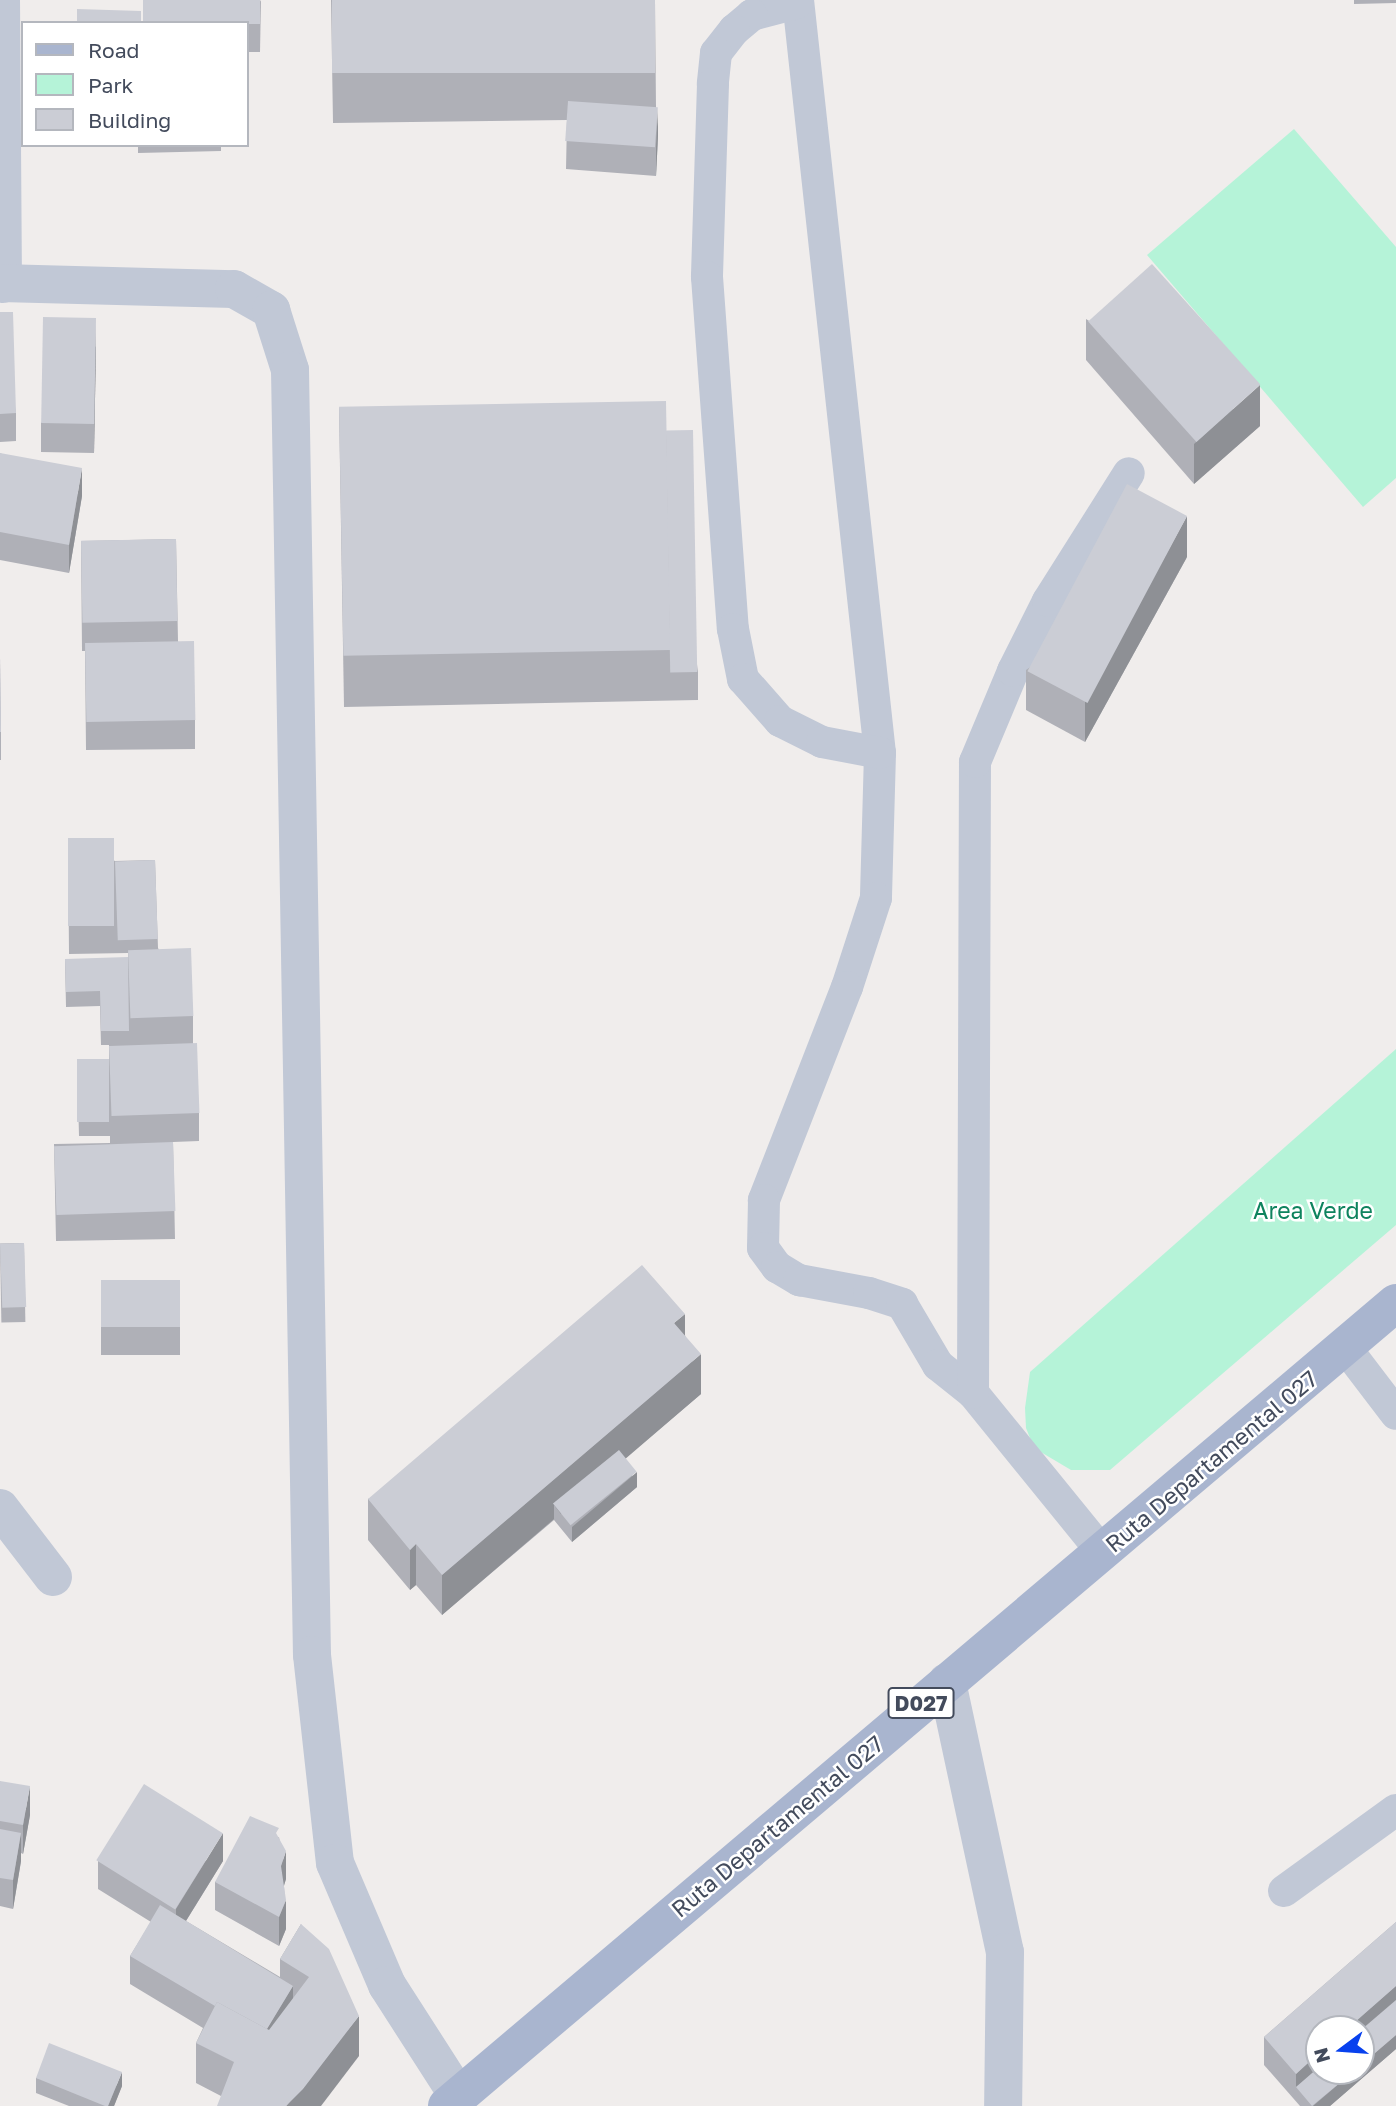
<!DOCTYPE html>
<style>
body{margin:0}
#map{position:relative;width:1396px;height:2106px;overflow:hidden;background:#f0edec;font-family:"Golos Text",sans-serif}
div>[style]{position:absolute}
[style*='--x']{left:calc(var(--x)*1px);top:calc(var(--y)*1px);width:calc(var(--w)*1px);rotate:calc(var(--a)*1deg)}
.green>*{inset:0;background:#b5f3d8}
.lane>*{height:32px;margin:-16px;padding:0 16px;transform-origin:16px;border-radius:16px;background:#c1c8d6}
.street>*{height:38px;margin:-19px;padding:0 19px;transform-origin:19px;border-radius:19px;background:#c1c8d6}
.primary>*{height:38px;margin:-19px;padding:0 19px;transform-origin:19px;border-radius:19px;background:#a9b5cf}
.wall>*{inset:0;background:#afb0b7;transform-origin:0 0}
.shaded-wall>*{inset:0;background:#8e9095}
.building>*{inset:0;background:#cbcdd5;transform-origin:0 0}
span{translate:-50% -50%;white-space:nowrap;text-align:center;line-height:1.15;-webkit-text-stroke:5px #fff;paint-order:stroke}
.shield-label span{padding:2px 5px;background:#fff;border:2px solid;border-radius:5px;-webkit-text-stroke-width:0}
.shield-label{font-size:21px;color:#434b5c;font-weight:700}
.park-label{font-size:23px;color:#0e835e}
.street-label{font-size:23px;color:#434b5c}
.legend{position:absolute;left:21px;top:21px;width:228px;height:126px;box-sizing:border-box;background:#fff;border:2px solid #b4b7be;margin:0;padding:9px 12px;list-style:none;font-size:21px;color:#434b5c}
.legend li{display:flex;align-items:center;gap:14px;height:35px}
.legend b{width:35px;border:2px solid #b4b7be}
.north{position:absolute;left:1305px;top:2015px;width:70px;height:70px;box-sizing:border-box;background:#fff;border:2px solid #b4b7be;border-radius:50%;rotate:254deg;font-size:19px;font-weight:700;line-height:28px;text-align:center;color:#434b5c}
.north::after{content:'';display:block;margin:auto;width:24px;height:32px;background:#0841ee;clip-path:polygon(50% 0,100% 100%,50% 72%,0 100%)}
</style>
<div id="map">
<div class="green">
<i style="clip-path:polygon(1294px 129px,1396px 247px,1396px 478px,1363px 507px,1147px 255px)"></i>
<i style="clip-path:polygon(1396px 1049px,1396px 1225px,1110px 1470px,1071px 1470px,1034px 1448px,1026px 1428px,1025px 1408px,1030px 1372px)"></i>
</div>
<div class="lane">
<i style="--x:798;--y:0;--w:757;--a:83.79"></i>
<i style="--x:880;--y:753;--w:145;--a:91.6"></i>
<i style="--x:876;--y:898;--w:94;--a:108"></i>
<i style="--x:847;--y:987;--w:229;--a:111.3"></i>
<i style="--x:764;--y:1200;--w:48;--a:91.2"></i>
<i style="--x:763;--y:1248;--w:24;--a:54"></i>
<i style="--x:777;--y:1267;--w:26;--a:31"></i>
<i style="--x:799;--y:1280;--w:71;--a:10.5"></i>
<i style="--x:869;--y:1293;--w:35;--a:18"></i>
<i style="--x:902;--y:1304;--w:71;--a:59.5"></i>
<i style="--x:938;--y:1365;--w:45;--a:38.7"></i>
<i style="--x:973;--y:1393;--w:205;--a:50.9"></i>
<i style="--x:797;--y:3;--w:47;--a:165.1"></i>
<i style="--x:752;--y:15;--w:23;--a:140"></i>
<i style="--x:734;--y:30;--w:29;--a:128"></i>
<i style="--x:716;--y:53;--w:31;--a:96"></i>
<i style="--x:713;--y:84;--w:193;--a:91.8"></i>
<i style="--x:707;--y:277;--w:353;--a:85.8"></i>
<i style="--x:733;--y:629;--w:51;--a:78.7"></i>
<i style="--x:743;--y:679;--w:56;--a:48.6"></i>
<i style="--x:780;--y:721;--w:47;--a:26.6"></i>
<i style="--x:822;--y:742;--w:59;--a:10.7"></i>
<i style="--x:1345;--y:1347;--w:84;--a:52.7"></i>
<i style="--x:973;--y:1393;--w:631;--a:-89.82"></i>
<i style="--x:975;--y:762;--w:99;--a:-67.3"></i>
<i style="--x:1013;--y:671;--w:78;--a:-63.4"></i>
<i style="--x:1048;--y:601;--w:151;--a:-57.7"></i>
<i style="--x:1284;--y:1891;--w:138;--a:-35.9"></i>
</div>
<div class="street">
<i style="--x:1;--y:0;--w:284;--a:89.6"></i>
<i style="--x:0;--y:283;--w:234;--a:1.5"></i>
<i style="--x:234;--y:289;--w:43;--a:29.6"></i>
<i style="--x:271;--y:310;--w:63;--a:72.4"></i>
<i style="--x:290;--y:370;--w:1285;--a:89.02"></i>
<i style="--x:312;--y:1655;--w:209;--a:83.7"></i>
<i style="--x:335;--y:1863;--w:133;--a:66.9"></i>
<i style="--x:387;--y:1985;--w:133;--a:57.3"></i>
<i style="--x:0;--y:1508;--w:87;--a:52.5"></i>
<i style="--x:947;--y:1682;--w:276;--a:77.9"></i>
<i style="--x:1005;--y:1952;--w:154;--a:90.7"></i>
</div>
<div class="primary">
<i style="--x:447;--y:2106;--w:1243;--a:-40.24"></i>
</div>
<div class="wall">
<i style="clip-path:polygon(261px 0,260px 52px,247px 52px,247px 23px)"></i>
<i style="clip-path:polygon(331px 0,655px 0,656px 108px,658px 136px,656px 176px,566px 169px,567px 120px,333px 123px)"></i>
<i style="clip-path:polygon(1354px 0,1396px 0,1396px 3px,1354px 4px)"></i>
<i style="clip-path:polygon(138px 145px,221px 145px,221px 151px,138px 153px)"></i>
<i style="clip-path:polygon(0 312px,16px 413px,16px 441px,0 442px)"></i>
<i style="clip-path:polygon(1086px 319px,1260px 426px,1194px 484px,1086px 360px)"></i>
<i style="clip-path:polygon(96px 346px,94px 453px,41px 452px,41px 423px)"></i>
<i style="clip-path:polygon(339px 408px,666px 431px,698px 672px,698px 700px,344px 707px)"></i>
<i style="clip-path:polygon(0 453px,82px 496px,69px 573px,0 560px)"></i>
<i style="clip-path:polygon(176px 539px,178px 641px,195px 720px,195px 749px,86px 750px,85px 651px,82px 651px,81px 541px)"></i>
<i style="clip-path:polygon(1187px 557px,1085px 742px,1026px 710px,1026px 670px)"></i>
<i style="clip-path:polygon(0 657px,1px 732px,1px 760px,0 760px)"></i>
<i style="clip-path:polygon(68px 838px,115px 861px,155px 860px,158px 948px,193px 1016px,193px 1043px,199px 1113px,199px 1141px,173px 1142px,175px 1239px,56px 1241px,54px 1144px,110px 1143px,110px 1131px,110px 1136px,79px 1136px,77px 1059px,109px 1059px,109px 1045px,101px 1045px,100px 1006px,66px 1007px,65px 959px,128px 984px,128px 953px,69px 954px)"></i>
<i style="left:24px;top:1243px;width:79px;height:24px;rotate:89deg"></i>
<i style="left:180px;top:1280px;width:75px;height:79px;rotate:90deg"></i>
<i style="clip-path:polygon(685px 1335px,701px 1394px,625px 1458px,637px 1487px,572px 1542px,554px 1520px,442px 1615px,416px 1585px,410px 1590px,368px 1540px,368px 1499px)"></i>
<i style="clip-path:polygon(0 1781px,30px 1815px,23px 1854px,21px 1853px,21px 1861px,13px 1909px,0 1906px)"></i>
<i style="clip-path:polygon(279px 1837px,286px 1879px,284px 1886px,286px 1929px,279px 1946px,215px 1910px,215px 1882px)"></i>
<i style="clip-path:polygon(98px 1861px,223px 1861px,186px 1921px,280px 1977px,280px 1959px,301px 1924px,359px 2056px,221px 2096px,196px 2083px,196px 2043px,203px 2028px,130px 1984px,130px 1956px,151px 1922px,98px 1889px)"></i>
<i style="clip-path:polygon(1396px 1922px,1396px 2049px,1330px 2106px,1300px 2106px,1264px 2065px,1264px 2037px)"></i>
<i style="clip-path:polygon(36px 2078px,122px 2086px,114px 2106px,69px 2106px,36px 2093px)"></i>
</div>
<div class="shaded-wall">
<i style="clip-path:polygon(658px 108px,658px 136px,656px 176px,656px 147px)"></i>
<i style="clip-path:polygon(96px 318px,96px 346px,94px 453px,94px 425px)"></i>
<i style="clip-path:polygon(1260px 385px,1260px 426px,1194px 484px,1194px 444px)"></i>
<i style="clip-path:polygon(82px 468px,82px 496px,69px 573px,69px 545px)"></i>
<i style="clip-path:polygon(1187px 516px,1187px 557px,1085px 742px,1085px 702px)"></i>
<i style="clip-path:polygon(685px 1314px,685px 1354px,674px 1323px)"></i>
<i style="clip-path:polygon(701px 1354px,701px 1394px,561px 1514px,554px 1505px,554px 1519px,442px 1615px,442px 1575px)"></i>
<i style="clip-path:polygon(637px 1472px,637px 1487px,572px 1542px,572px 1527px)"></i>
<i style="clip-path:polygon(416px 1544px,416px 1585px,410px 1590px,410px 1550px)"></i>
<i style="clip-path:polygon(30px 1786px,30px 1815px,23px 1854px,23px 1825px)"></i>
<i style="clip-path:polygon(21px 1833px,21px 1861px,13px 1909px,13px 1880px)"></i>
<i style="clip-path:polygon(223px 1833px,223px 1861px,176px 1937px,176px 1909px)"></i>
<i style="clip-path:polygon(286px 1851px,286px 1879px,281px 1894px,281px 1866px)"></i>
<i style="clip-path:polygon(286px 1900px,286px 1929px,279px 1946px,279px 1917px)"></i>
<i style="clip-path:polygon(293px 1986px,293px 2014px,263px 2035px)"></i>
<i style="clip-path:polygon(1396px 1986px,1396px 2014px,1361px 2045px,1361px 2029px,1347px 2029px)"></i>
<i style="clip-path:polygon(359px 2016px,359px 2056px,321px 2106px,286px 2106px)"></i>
<i style="clip-path:polygon(1396px 2035px,1396px 2049px,1330px 2106px,1313px 2106px,1354px 2071px,1361px 2071px,1361px 2065px)"></i>
<i style="clip-path:polygon(1319px 2053px,1319px 2071px,1296px 2087px,1296px 2074px)"></i>
<i style="clip-path:polygon(122px 2072px,122px 2086px,114px 2106px,108px 2106px)"></i>
</div>
<div class="building">
<i style="clip-path:polygon(143px 0,260px 0,260px 24px,247px 24px,247px 23px,143px 22px)"></i>
<i style="left:332px;top:0;width:323px;height:73px"></i>
<i style="clip-path:polygon(77px 9px,141px 11px,141px 23px,77px 23px)"></i>
<i style="left:568px;top:101px;width:90px;height:40px;rotate:4deg"></i>
<i style="left:1152px;top:264px;width:162px;height:86px;rotate:48deg"></i>
<i style="clip-path:polygon(0 312px,13px 312px,16px 413px,0 414px)"></i>
<i style="left:43px;top:317px;width:53px;height:106px;rotate:1deg"></i>
<i style="left:666px;top:401px;width:249px;height:327px;rotate:89deg"></i>
<i style="left:693px;top:430px;width:242px;height:27px;rotate:89deg"></i>
<i style="clip-path:polygon(0 453px,82px 468px,69px 545px,0 532px)"></i>
<i style="left:1127px;top:484px;width:68px;height:212px;rotate:28deg"></i>
<i style="left:176px;top:539px;width:82px;height:95px;rotate:89deg"></i>
<i style="left:194px;top:641px;width:79px;height:109px;rotate:89deg"></i>
<i style="clip-path:polygon(0 657px,1px 732px,0 732px)"></i>
<i style="left:68px;top:838px;width:46px;height:88px"></i>
<i style="left:155px;top:860px;width:79px;height:40px;rotate:88deg"></i>
<i style="left:191px;top:948px;width:68px;height:63px;rotate:88deg"></i>
<i style="clip-path:polygon(128px 957px,129px 1031px,101px 1031px,100px 991px,66px 992px,65px 959px)"></i>
<i style="left:197px;top:1043px;width:70px;height:88px;rotate:88deg"></i>
<i style="left:77px;top:1059px;width:32px;height:63px"></i>
<i style="left:173px;top:1142px;width:69px;height:119px;rotate:88deg"></i>
<i style="left:24px;top:1243px;width:64px;height:24px;rotate:88deg"></i>
<i style="clip-path:polygon(642px 1265px,685px 1314px,674px 1323px,701px 1354px,442px 1575px,416px 1544px,410px 1550px,368px 1499px)"></i>
<i style="left:180px;top:1280px;width:47px;height:79px;rotate:90deg"></i>
<i style="left:619px;top:1450px;width:28px;height:85px;rotate:51deg"></i>
<i style="clip-path:polygon(0 1781px,30px 1786px,23px 1825px,0 1821px)"></i>
<i style="left:144px;top:1784px;width:93px;height:90px;rotate:32deg"></i>
<i style="clip-path:polygon(250px 1816px,279px 1828px,276px 1833px,286px 1851px,281px 1866px,286px 1900px,279px 1917px,215px 1882px)"></i>
<i style="clip-path:polygon(0 1829px,21px 1833px,13px 1880px,0 1878px)"></i>
<i style="clip-path:polygon(160px 1905px,293px 1986px,267px 2029px,217px 2002px,215px 2006px,130px 1956px)"></i>
<i style="clip-path:polygon(1396px 1922px,1396px 1986px,1347px 2029px,1319px 2029px,1319px 2053px,1296px 2074px,1264px 2037px)"></i>
<i style="clip-path:polygon(301px 1924px,329px 1949px,359px 2016px,303px 2089px,286px 2106px,217px 2106px,234px 2062px,196px 2043px,217px 2002px,269px 2030px,309px 1977px,280px 1959px)"></i>
<i style="clip-path:polygon(1396px 2000px,1396px 2035px,1361px 2065px,1361px 2030px)"></i>
<i style="clip-path:polygon(49px 2043px,122px 2072px,108px 2106px,105px 2106px,36px 2078px)"></i>
<i style="clip-path:polygon(1319px 2067px,1319px 2071px,1354px 2071px,1312px 2106px,1296px 2087px)"></i>
</div>
<div class="shield-label">
<span style="left:921px;top:1703px">D027</span>
</div>
<div class="park-label">
<span style="left:1313px;top:1210px">Area Verde</span>
</div>
<div class="street-label">
<span style="left:1211px;top:1461px;rotate:-40deg">Ruta Departamental 027</span>
<span style="left:777px;top:1826px;rotate:-40deg">Ruta Departamental 027</span>
</div>
<ul class="legend">
<li><b style="height:9px;background:#a9b5cf"></b>Road</li>
<li><b style="height:19px;background:#b5f3d8"></b>Park</li>
<li><b style="height:19px;background:#cbcdd5"></b>Building</li>
</ul>
<div class="north">N</div>
</div>
